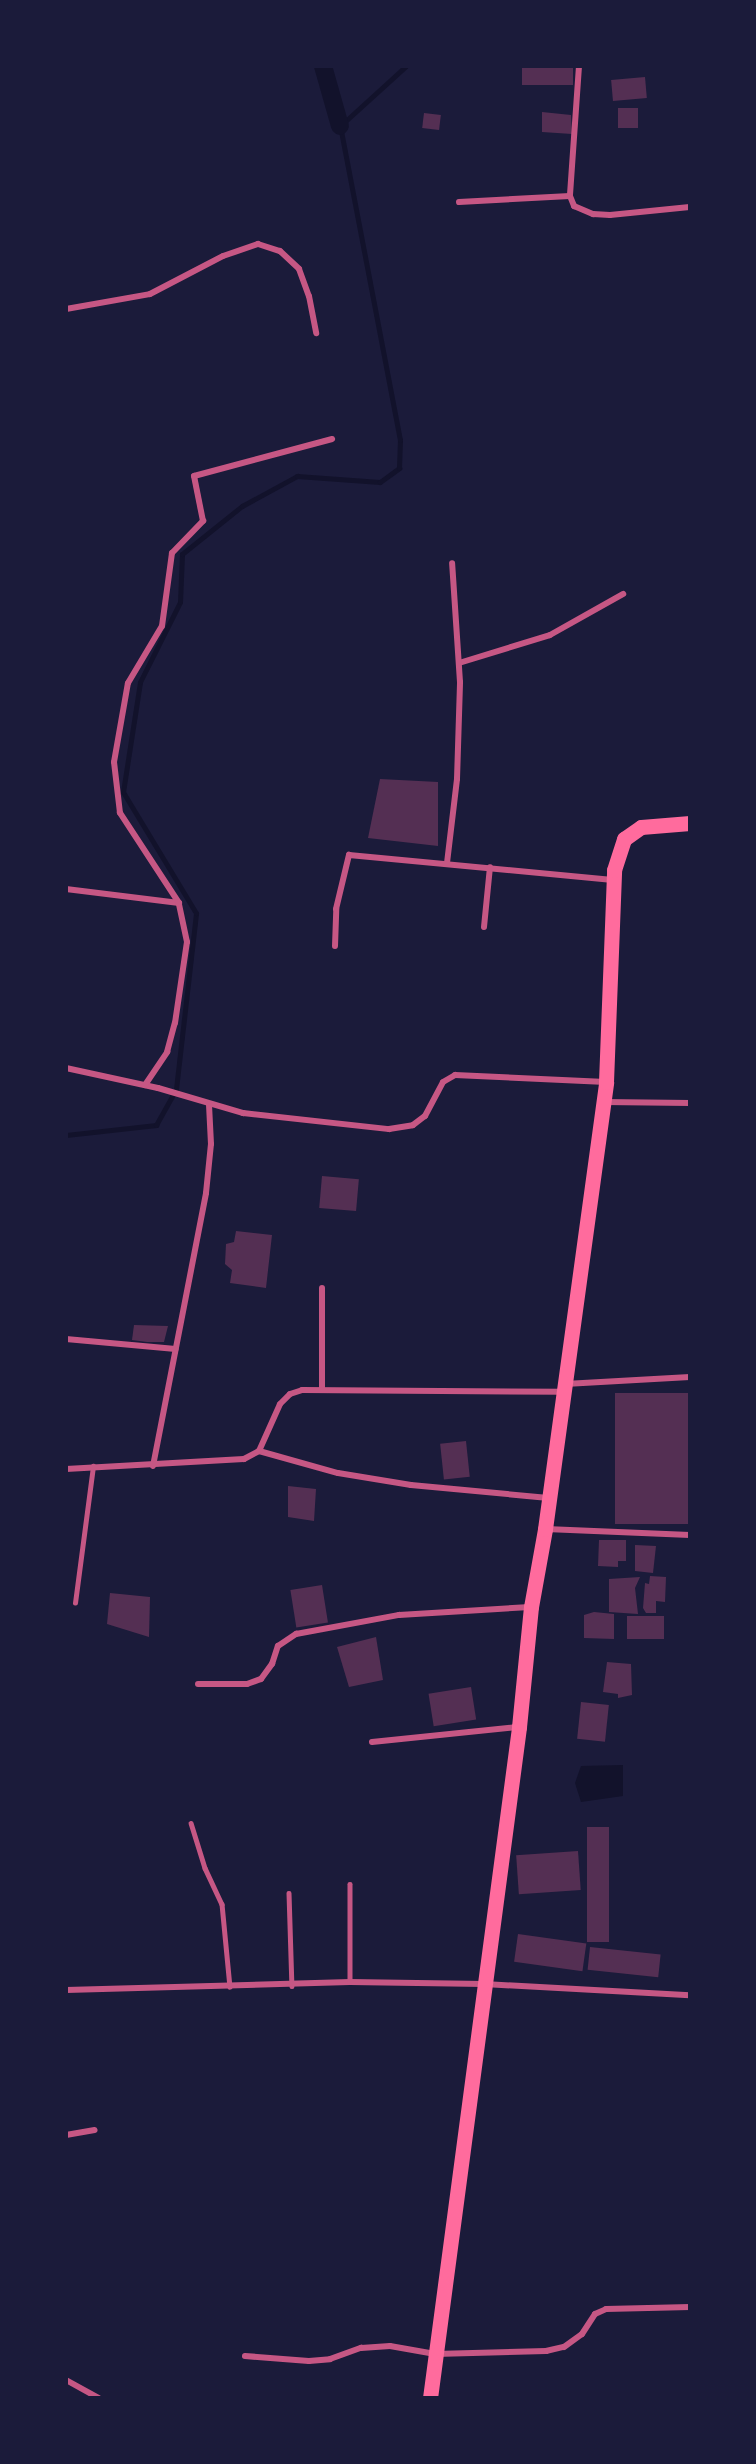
<!DOCTYPE html>
<style>
body{margin:0}
#map{position:relative;width:756px;height:2464px;overflow:hidden;background:#1b1b3a;font-family:"Asap Condensed",sans-serif}
div>[style]{position:absolute}
[style*='--x']{left:calc(var(--x)*1px);top:calc(var(--y)*1px);width:calc(var(--w)*1px);rotate:calc(var(--a)*1deg)}
.water>*{inset:0;background:#12122b}
.stream>*{height:5px;margin:-2.5px;padding:0 2.5px;transform-origin:2.5px;border-radius:2.5px;background:#12122b}
.canal>*{height:18px;margin:-9px;padding:0 9px;transform-origin:9px;border-radius:9px;background:#12122b}
.building>*{inset:0;background:#542f53;transform-origin:0 0}
.service>*{height:4.5px;margin:-2.25px;padding:0 2.25px;transform-origin:2.25px;border-radius:2.25px;background:#c65784}
.minor>*{height:6px;margin:-3px;padding:0 3px;transform-origin:3px;border-radius:3px;background:#c65784}
.primary>*{height:15px;margin:-7.5px;padding:0 7.5px;transform-origin:7.5px;border-radius:7.5px;background:#ff6b9d}
span{translate:-50% -50%;white-space:nowrap;text-align:center;line-height:1.15;-webkit-text-stroke:6px #1b1b3a;paint-order:stroke}
.frame{position:absolute;inset:0;border:68px solid #1b1b3a;pointer-events:none}
</style>
<div id="map">
<div class="water">
<i style="clip-path:polygon(623px 1765px,623px 1796px,581px 1802px,575px 1783px,581px 1766px)"></i>
</div>
<div class="stream">
<i style="--x:66;--y:1135;--w:91;--a:-6.3"></i>
<i style="--x:156;--y:1125;--w:41;--a:-60.9"></i>
<i style="--x:176;--y:1089;--w:177;--a:-83.5"></i>
<i style="--x:196;--y:913;--w:141;--a:-121.1"></i>
<i style="--x:123;--y:792;--w:111;--a:-81.2"></i>
<i style="--x:140;--y:682;--w:89;--a:-63.4"></i>
<i style="--x:180;--y:602;--w:48;--a:-87.6"></i>
<i style="--x:182;--y:554;--w:77;--a:-38.7"></i>
<i style="--x:242;--y:506;--w:63;--a:-28.6"></i>
<i style="--x:297;--y:476;--w:83;--a:4.1"></i>
<i style="--x:380;--y:482;--w:24;--a:-36"></i>
<i style="--x:399;--y:468;--w:28;--a:-88"></i>
<i style="--x:400;--y:440;--w:320;--a:-100.8"></i>
<i style="--x:340;--y:126;--w:89;--a:-42.3"></i>
</div>
<div class="canal">
<i style="--x:323;--y:66;--w:62;--a:74.2"></i>
</div>
<div class="building">
<i style="left:522px;top:66px;width:51px;height:19px"></i>
<i style="left:645px;top:77px;width:21px;height:34px;rotate:85deg"></i>
<i style="left:618px;top:108px;width:20px;height:20px"></i>
<i style="clip-path:polygon(542px 112px,571px 115px,572px 134px,542px 132px)"></i>
<i style="left:424px;top:113px;width:17px;height:15px;rotate:7deg"></i>
<i style="clip-path:polygon(380px 779px,438px 782px,438px 846px,368px 838px)"></i>
<i style="left:322px;top:1176px;width:37px;height:32px;rotate:5deg"></i>
<i style="clip-path:polygon(236px 1231px,272px 1235px,266px 1288px,230px 1283px,232px 1270px,225px 1264px,226px 1244px,234px 1242px)"></i>
<i style="clip-path:polygon(134px 1325px,168px 1326px,164px 1342px,147px 1342px,132px 1340px)"></i>
<i style="left:690px;top:1393px;width:131px;height:75px;rotate:90deg"></i>
<i style="left:466px;top:1441px;width:36px;height:26px;rotate:84deg"></i>
<i style="clip-path:polygon(288px 1486px,316px 1489px,314px 1521px,288px 1517px)"></i>
<i style="clip-path:polygon(599px 1540px,626px 1540px,626px 1561px,618px 1561px,618px 1567px,598px 1566px)"></i>
<i style="clip-path:polygon(635px 1545px,656px 1546px,653px 1573px,635px 1571px)"></i>
<i style="clip-path:polygon(650px 1576px,666px 1577px,665px 1602px,656px 1601px,656px 1613px,646px 1613px,643px 1608px,645px 1583px,649px 1584px)"></i>
<i style="clip-path:polygon(640px 1577px,635px 1588px,638px 1614px,609px 1612px,609px 1579px)"></i>
<i style="left:322px;top:1585px;width:38px;height:32px;rotate:81deg"></i>
<i style="clip-path:polygon(110px 1593px,150px 1597px,149px 1637px,107px 1624px)"></i>
<i style="clip-path:polygon(594px 1612px,614px 1614px,614px 1639px,584px 1638px,584px 1615px)"></i>
<i style="left:627px;top:1616px;width:37px;height:23px"></i>
<i style="clip-path:polygon(376px 1637px,383px 1680px,349px 1687px,337px 1647px)"></i>
<i style="clip-path:polygon(607px 1662px,631px 1664px,632px 1695px,618px 1698px,618px 1694px,603px 1692px)"></i>
<i style="left:471px;top:1687px;width:33px;height:43px;rotate:81deg"></i>
<i style="left:581px;top:1702px;width:28px;height:37px;rotate:6deg"></i>
<i style="left:587px;top:1827px;width:22px;height:115px"></i>
<i style="left:578px;top:1851px;width:39px;height:62px;rotate:86deg"></i>
<i style="left:518px;top:1934px;width:69px;height:28px;rotate:8deg"></i>
<i style="left:590px;top:1947px;width:71px;height:23px;rotate:6deg"></i>
</div>
<div class="service">
<i style="--x:75;--y:1603;--w:138;--a:-82.5"></i>
<i style="--x:191;--y:1823;--w:47;--a:72.7"></i>
<i style="--x:205;--y:1868;--w:40;--a:65"></i>
<i style="--x:222;--y:1904;--w:83;--a:84.5"></i>
<i style="--x:350;--y:1884;--w:98;--a:90"></i>
<i style="--x:289;--y:1893;--w:93;--a:88.2"></i>
</div>
<div class="minor">
<i style="--x:579;--y:66;--w:130;--a:94"></i>
<i style="--x:570;--y:196;--w:11;--a:68"></i>
<i style="--x:574;--y:206;--w:21;--a:23"></i>
<i style="--x:593;--y:214;--w:17;--a:3"></i>
<i style="--x:610;--y:215;--w:80;--a:-5.7"></i>
<i style="--x:459;--y:202;--w:111;--a:-3.1"></i>
<i style="--x:66;--y:309;--w:85;--a:-10.1"></i>
<i style="--x:150;--y:294;--w:82;--a:-27.5"></i>
<i style="--x:223;--y:256;--w:37;--a:-19"></i>
<i style="--x:258;--y:244;--w:23;--a:18"></i>
<i style="--x:280;--y:251;--w:26;--a:43"></i>
<i style="--x:299;--y:269;--w:29;--a:70"></i>
<i style="--x:309;--y:296;--w:38;--a:79"></i>
<i style="--x:459;--y:663;--w:95;--a:-17.1"></i>
<i style="--x:550;--y:635;--w:84;--a:-29.3"></i>
<i style="--x:447;--y:863;--w:85;--a:-83.2"></i>
<i style="--x:457;--y:779;--w:97;--a:-88.2"></i>
<i style="--x:460;--y:682;--w:119;--a:-93.8"></i>
<i style="--x:66;--y:889;--w:114;--a:7.1"></i>
<i style="--x:484;--y:927;--w:60;--a:-84.3"></i>
<i style="--x:335;--y:946;--w:37;--a:-88"></i>
<i style="--x:336;--y:909;--w:56;--a:-76.5"></i>
<i style="--x:349;--y:855;--w:265;--a:5.4"></i>
<i style="--x:66;--y:1068;--w:94;--a:12.3"></i>
<i style="--x:158;--y:1088;--w:89;--a:16.4"></i>
<i style="--x:243;--y:1113;--w:147;--a:6.3"></i>
<i style="--x:389;--y:1129;--w:24;--a:-9"></i>
<i style="--x:413;--y:1125;--w:15;--a:-37"></i>
<i style="--x:425;--y:1116;--w:38;--a:-62"></i>
<i style="--x:443;--y:1082;--w:14;--a:-30"></i>
<i style="--x:455;--y:1075;--w:151;--a:2.7"></i>
<i style="--x:145;--y:1085;--w:40;--a:-56"></i>
<i style="--x:167;--y:1052;--w:30;--a:-75"></i>
<i style="--x:175;--y:1023;--w:82;--a:-81.6"></i>
<i style="--x:187;--y:942;--w:40;--a:-102"></i>
<i style="--x:179;--y:903;--w:108;--a:-123.2"></i>
<i style="--x:120;--y:813;--w:51;--a:-96.7"></i>
<i style="--x:114;--y:762;--w:80;--a:-80"></i>
<i style="--x:128;--y:683;--w:66;--a:-59.2"></i>
<i style="--x:162;--y:626;--w:74;--a:-82.2"></i>
<i style="--x:172;--y:553;--w:45;--a:-45.9"></i>
<i style="--x:203;--y:521;--w:46;--a:-101.3"></i>
<i style="--x:194;--y:476;--w:143;--a:-15"></i>
<i style="--x:604;--y:1102;--w:86;--a:0.7"></i>
<i style="--x:322;--y:1288;--w:102;--a:90"></i>
<i style="--x:66;--y:1339;--w:110;--a:5.2"></i>
<i style="--x:565;--y:1384;--w:125;--a:-3.2"></i>
<i style="--x:259;--y:1451;--w:82;--a:15.6"></i>
<i style="--x:338;--y:1473;--w:74;--a:9.3"></i>
<i style="--x:411;--y:1485;--w:138;--a:5.4"></i>
<i style="--x:153;--y:1466;--w:278;--a:-79"></i>
<i style="--x:206;--y:1193;--w:49;--a:-84.2"></i>
<i style="--x:211;--y:1144;--w:40;--a:-92.9"></i>
<i style="--x:66;--y:1469;--w:178;--a:-3.2"></i>
<i style="--x:244;--y:1459;--w:17;--a:-28"></i>
<i style="--x:259;--y:1451;--w:51;--a:-65.9"></i>
<i style="--x:280;--y:1404;--w:14;--a:-45"></i>
<i style="--x:290;--y:1394;--w:13;--a:-18"></i>
<i style="--x:302;--y:1390;--w:261;--a:0.4"></i>
<i style="--x:546;--y:1529;--w:144;--a:2.4"></i>
<i style="--x:198;--y:1684;--w:49;--a:0"></i>
<i style="--x:247;--y:1684;--w:15;--a:-20"></i>
<i style="--x:261;--y:1679;--w:19;--a:-54"></i>
<i style="--x:272;--y:1664;--w:19;--a:-72"></i>
<i style="--x:278;--y:1646;--w:22;--a:-34"></i>
<i style="--x:296;--y:1634;--w:105;--a:-10.5"></i>
<i style="--x:399;--y:1615;--w:131;--a:-3.5"></i>
<i style="--x:372;--y:1742;--w:147;--a:-5.9"></i>
<i style="--x:66;--y:1990;--w:284;--a:-1.6"></i>
<i style="--x:350;--y:1982;--w:134;--a:0.9"></i>
<i style="--x:484;--y:1984;--w:206;--a:3.1"></i>
<i style="--x:66;--y:2135;--w:29;--a:-10"></i>
<i style="--x:245;--y:2356;--w:64;--a:4.5"></i>
<i style="--x:309;--y:2361;--w:21;--a:-5"></i>
<i style="--x:330;--y:2359;--w:33;--a:-20"></i>
<i style="--x:361;--y:2348;--w:29;--a:-4"></i>
<i style="--x:390;--y:2346;--w:46;--a:10.1"></i>
<i style="--x:435;--y:2354;--w:111;--a:-1.5"></i>
<i style="--x:546;--y:2351;--w:18;--a:-13"></i>
<i style="--x:564;--y:2347;--w:22;--a:-36"></i>
<i style="--x:582;--y:2334;--w:24;--a:-57"></i>
<i style="--x:595;--y:2314;--w:12;--a:-24"></i>
<i style="--x:606;--y:2309;--w:84;--a:-1.4"></i>
<i style="--x:66;--y:2380;--w:37;--a:29"></i>
</div>
<div class="primary">
<i style="--x:430;--y:2398;--w:677;--a:-82.44"></i>
<i style="--x:519;--y:1727;--w:121;--a:-84.3"></i>
<i style="--x:531;--y:1607;--w:79;--a:-79.8"></i>
<i style="--x:545;--y:1529;--w:451;--a:-82.2"></i>
<i style="--x:606;--y:1082;--w:212;--a:-87.8"></i>
<i style="--x:614;--y:870;--w:33;--a:-72"></i>
<i style="--x:624;--y:839;--w:21;--a:-35"></i>
<i style="--x:641;--y:827;--w:49;--a:-4.7"></i>
</div>
<div class="frame"></div>
</div>
